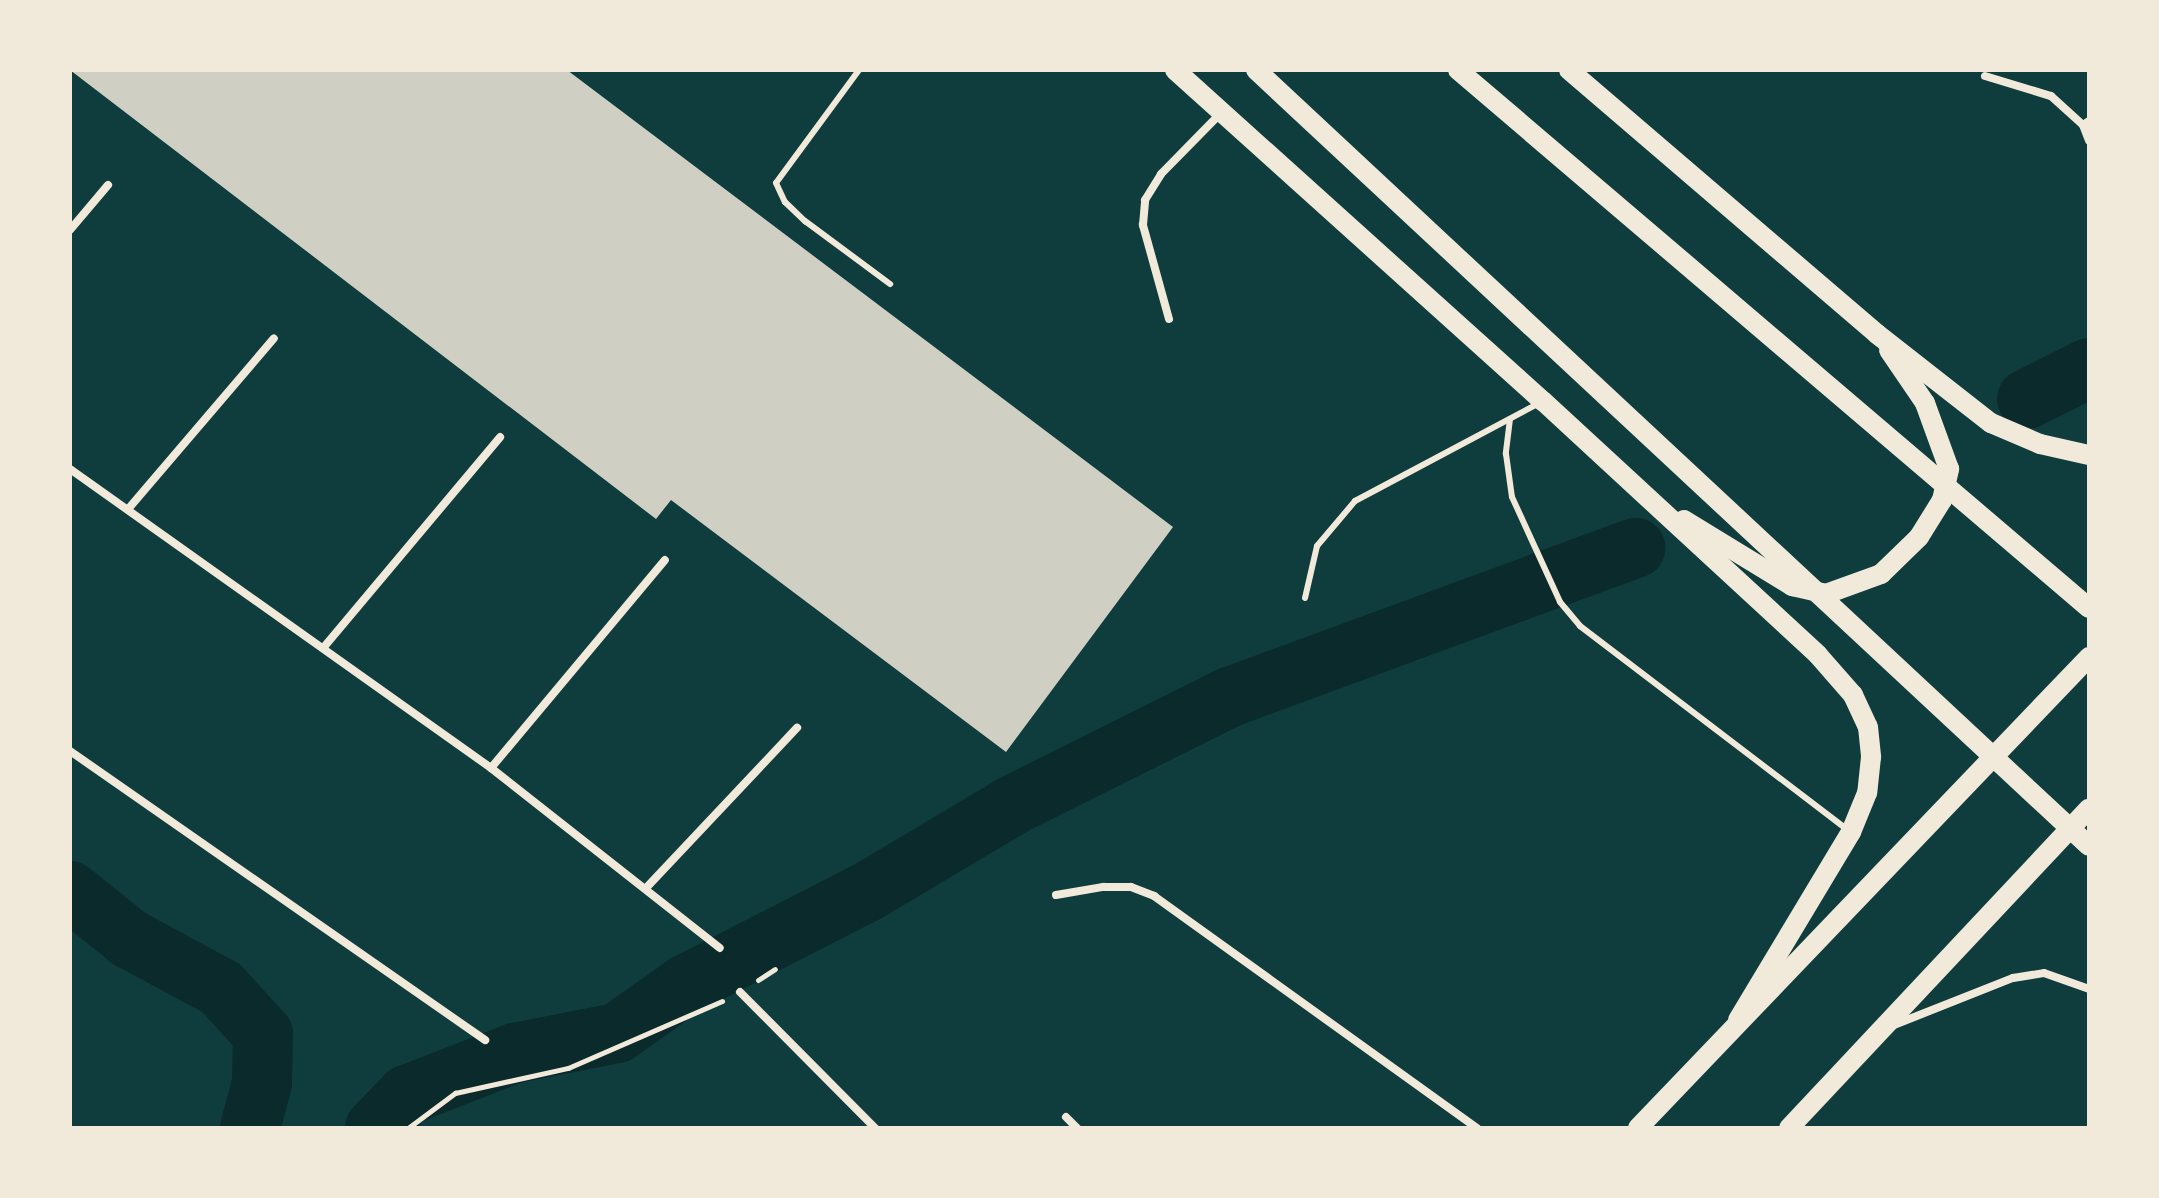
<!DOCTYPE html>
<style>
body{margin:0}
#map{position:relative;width:2159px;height:1198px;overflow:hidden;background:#0f3d3e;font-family:"Sofia Sans Condensed",sans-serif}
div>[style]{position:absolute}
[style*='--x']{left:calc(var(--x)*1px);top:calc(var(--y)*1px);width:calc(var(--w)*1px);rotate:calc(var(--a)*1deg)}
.river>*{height:60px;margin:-30px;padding:0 30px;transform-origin:30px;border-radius:30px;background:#0a2a2b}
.building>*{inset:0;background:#cfcfc3}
.path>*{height:5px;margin:-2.5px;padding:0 2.5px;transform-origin:2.5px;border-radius:2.5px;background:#f1e9da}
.service>*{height:6px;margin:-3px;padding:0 3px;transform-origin:3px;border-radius:3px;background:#f1e9da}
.minor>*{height:8px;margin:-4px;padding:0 4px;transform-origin:4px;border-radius:4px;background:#f1e9da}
.primary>*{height:20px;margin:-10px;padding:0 10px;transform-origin:10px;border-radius:10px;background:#f1e9da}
span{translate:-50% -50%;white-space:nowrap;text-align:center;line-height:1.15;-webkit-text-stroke:8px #f1e9da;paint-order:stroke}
.frame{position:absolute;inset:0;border:72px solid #f1e9da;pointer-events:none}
</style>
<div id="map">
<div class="river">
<i style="--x:2027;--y:399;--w:69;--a:-26.6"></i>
<i style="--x:70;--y:891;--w:77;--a:38.7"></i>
<i style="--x:130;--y:939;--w:103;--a:28.3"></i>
<i style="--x:221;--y:988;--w:62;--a:47.6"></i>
<i style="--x:263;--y:1034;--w:49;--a:91.2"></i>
<i style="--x:262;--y:1083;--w:47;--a:104.9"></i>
<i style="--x:375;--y:1128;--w:46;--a:-45.9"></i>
<i style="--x:407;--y:1095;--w:116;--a:-21.3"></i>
<i style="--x:515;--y:1053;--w:104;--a:-11.1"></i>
<i style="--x:617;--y:1033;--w:83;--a:-35.2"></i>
<i style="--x:685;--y:985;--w:204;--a:-27.1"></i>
<i style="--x:867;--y:892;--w:168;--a:-30.8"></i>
<i style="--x:1011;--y:806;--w:245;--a:-26.5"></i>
<i style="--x:1230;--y:697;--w:432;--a:-20.2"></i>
</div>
<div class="building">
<i style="clip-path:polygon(70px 70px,567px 70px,1173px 527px,1006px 752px,671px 500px,656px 519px)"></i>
</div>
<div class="path">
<i style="--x:758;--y:980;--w:20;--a:-33"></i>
<i style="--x:408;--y:1128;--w:59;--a:-36.7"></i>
<i style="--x:455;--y:1093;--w:116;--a:-12.5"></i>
<i style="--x:568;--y:1068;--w:168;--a:-23.5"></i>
</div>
<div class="service">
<i style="--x:859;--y:70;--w:140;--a:126.3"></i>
<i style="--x:776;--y:183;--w:21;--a:65"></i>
<i style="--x:785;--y:202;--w:28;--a:44"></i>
<i style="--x:805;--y:221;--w:106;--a:36.5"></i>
<i style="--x:1510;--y:419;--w:35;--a:97"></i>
<i style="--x:1506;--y:454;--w:43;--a:82.1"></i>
<i style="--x:1512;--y:497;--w:115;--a:65.4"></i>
<i style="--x:1560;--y:602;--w:31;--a:50"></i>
<i style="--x:1580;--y:626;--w:335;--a:37.3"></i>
<i style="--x:1305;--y:598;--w:53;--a:-77"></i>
<i style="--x:1317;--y:546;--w:59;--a:-49.8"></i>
<i style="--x:1355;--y:501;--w:208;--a:-28"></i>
</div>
<div class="minor">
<i style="--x:1985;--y:76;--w:69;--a:16.9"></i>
<i style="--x:2051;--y:96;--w:43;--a:42.2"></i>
<i style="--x:2089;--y:121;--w:7;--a:146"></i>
<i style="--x:2083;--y:125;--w:17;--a:69"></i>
<i style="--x:70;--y:230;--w:59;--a:-49.8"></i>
<i style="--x:1169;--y:319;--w:98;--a:-105.5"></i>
<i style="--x:1143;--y:225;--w:25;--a:-85"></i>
<i style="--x:1145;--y:200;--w:31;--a:-58"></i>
<i style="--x:1161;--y:174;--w:86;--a:-45.5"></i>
<i style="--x:70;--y:469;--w:516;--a:35.38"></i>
<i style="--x:491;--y:768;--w:291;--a:38.2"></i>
<i style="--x:129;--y:508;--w:223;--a:-49.5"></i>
<i style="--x:324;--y:647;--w:274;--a:-50"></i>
<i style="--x:70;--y:751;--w:506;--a:34.85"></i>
<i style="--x:491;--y:768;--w:271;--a:-50.1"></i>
<i style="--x:647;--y:887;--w:219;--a:-46.7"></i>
<i style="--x:1056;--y:895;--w:48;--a:-9.7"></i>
<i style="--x:1103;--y:887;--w:28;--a:0"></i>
<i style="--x:1131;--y:887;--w:25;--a:21"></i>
<i style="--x:1154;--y:896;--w:398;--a:35.7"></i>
<i style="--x:740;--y:992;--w:192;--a:45.2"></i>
<i style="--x:1894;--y:1025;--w:128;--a:-21.6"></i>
<i style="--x:2013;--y:978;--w:31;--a:-9"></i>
<i style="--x:2044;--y:973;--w:48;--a:19.6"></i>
<i style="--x:1066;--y:1117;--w:16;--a:45"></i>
</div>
<div class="primary">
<i style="--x:1175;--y:70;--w:495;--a:42"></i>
<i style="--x:1543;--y:401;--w:374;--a:42.7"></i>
<i style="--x:1818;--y:655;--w:53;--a:48.8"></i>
<i style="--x:1853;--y:695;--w:35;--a:65"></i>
<i style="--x:1868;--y:727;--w:30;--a:84"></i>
<i style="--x:1871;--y:757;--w:36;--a:96"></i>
<i style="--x:1867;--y:793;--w:42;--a:112.3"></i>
<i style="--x:1851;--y:832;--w:219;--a:121"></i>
<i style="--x:1256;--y:70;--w:1138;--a:42.97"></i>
<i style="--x:1458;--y:70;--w:829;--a:40.45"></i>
<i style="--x:1569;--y:70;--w:406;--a:40.6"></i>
<i style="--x:1877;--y:334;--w:145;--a:38"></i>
<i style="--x:1991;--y:423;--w:53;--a:23.2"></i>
<i style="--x:2040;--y:444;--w:50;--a:12.7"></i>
<i style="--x:1684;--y:520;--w:127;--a:31.4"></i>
<i style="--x:1792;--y:586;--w:35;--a:13"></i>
<i style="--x:1826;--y:594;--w:59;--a:-20"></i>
<i style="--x:1881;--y:574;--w:53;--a:-44.2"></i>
<i style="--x:1919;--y:537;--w:44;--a:-58.1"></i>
<i style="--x:1942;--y:500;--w:32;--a:-77"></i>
<i style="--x:1949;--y:469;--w:70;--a:-110"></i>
<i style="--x:1925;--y:403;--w:64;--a:-124.2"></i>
<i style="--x:1638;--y:1128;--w:652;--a:-46.24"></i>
<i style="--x:1789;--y:1128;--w:438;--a:-46.8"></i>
</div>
<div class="frame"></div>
</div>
